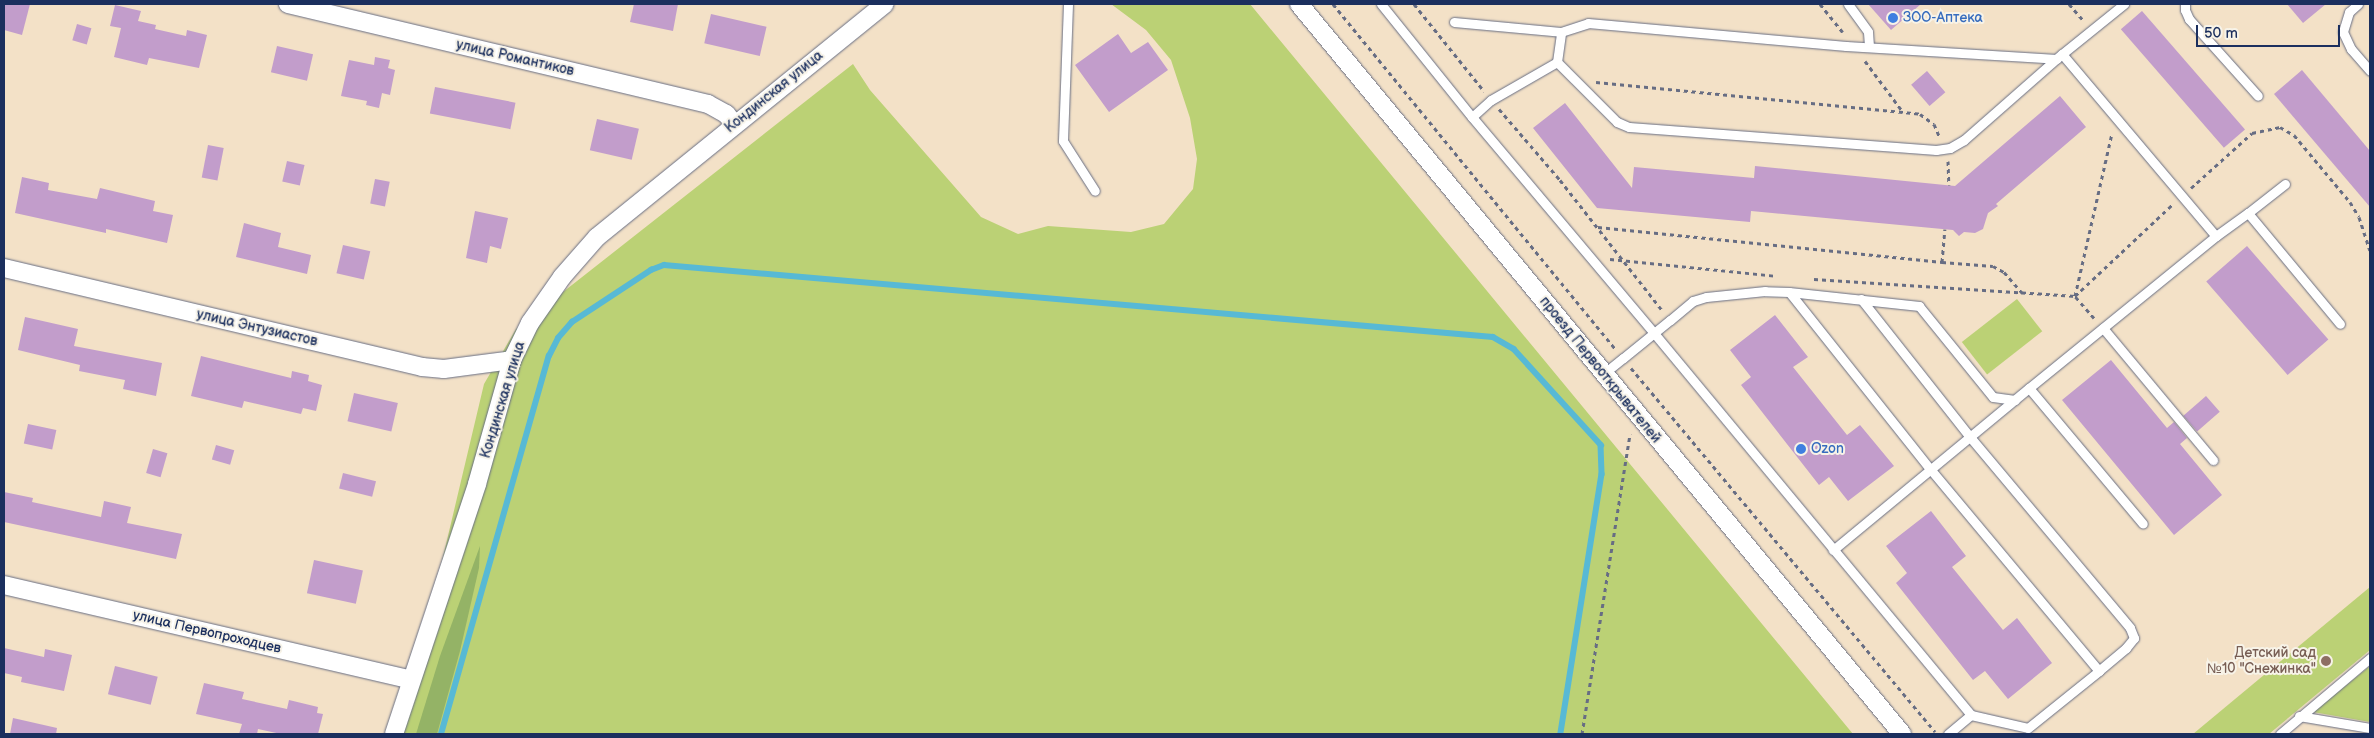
<!DOCTYPE html>
<meta charset="utf-8">
<style>
body{margin:0}
#map{position:relative;width:2374px;height:738px;overflow:hidden;background:#f3e1c7;font-family:"Balsamiq Sans",sans-serif}
div>[style]{position:absolute}
[style*='--x']{left:calc(var(--x)*1px);top:calc(var(--y)*1px);width:calc(var(--w)*1px);rotate:calc(var(--a)*1deg)}
.green>*{inset:0;background:#bbd175;transform-origin:0 0}
.forest>*{inset:0;background:#94b366}
.stream>*{height:5.5px;margin:-2.75px;padding:0 2.75px;transform-origin:2.75px;border-radius:2.75px;background:#57b9d5}
.building>*{inset:0;background:#c29dcb;transform-origin:0 0}
.path>*{height:3px;margin-top:-1.5px;transform-origin:0;background:repeating-linear-gradient(90deg,#676d83 0 4px,transparent 0 8px)}
.roads{filter:drop-shadow(0 0 1px #676d83) drop-shadow(0 0 1px #676d83)}
.service>*{height:9px;margin:-4.5px;padding:0 4.5px;transform-origin:4.5px;border-radius:4.5px;background:#fff}
.minor>*{height:18px;margin:-9px;padding:0 9px;transform-origin:9px;border-radius:9px;background:#fff}
.dots>*{width:14px;height:14px;translate:-50% -50%;box-sizing:border-box;border:2px solid #f7f3e8;border-radius:50%}
span{translate:-50% -50%;white-space:nowrap;text-align:center;line-height:1.15;-webkit-text-stroke:4px #f7f3e8;paint-order:stroke}
.shop-label{font-size:14px;color:#366cbe}
.left{translate:0 -50%;text-align:left}
.street-label{font-size:14px;color:#1b2f5e}
.education-label{font-size:14px;color:#785e54}
.right{translate:-100% -50%;text-align:right}
.frame{position:absolute;inset:0;border:5px solid #1b2f5e;pointer-events:none}
.scale{position:absolute;left:2196px;top:25px;width:144px;height:22px;box-sizing:border-box;border:2px solid #1b2f5e;border-top:0;padding-left:6px;font-size:15px;line-height:18px;white-space:nowrap;color:#1b2f5e;-webkit-text-stroke:4px #f7f3e8;paint-order:stroke}
</style>
<div id="map">
<div class="green">
<i style="clip-path:polygon(1111px 4px,1250px 4px,1853px 734px,401px 734px,484px 384px,516px 329px,853px 64px,870px 90px,981px 217px,1018px 234px,1048px 226px,1131px 232px,1164px 224px,1193px 189px,1197px 159px,1190px 118px,1171px 60px,1146px 30px)"></i>
<i style="left:2017px;top:299px;width:41px;height:70px;rotate:52deg"></i>
<i style="clip-path:polygon(2370px 587px,2370px 650px,2269px 734px,2193px 734px)"></i>
<i style="clip-path:polygon(2370px 666px,2370px 722px,2313px 712px)"></i>
</div>
<div class="forest">
<i style="clip-path:polygon(480px 546px,479px 568px,460px 651px,437px 734px,416px 734px,440px 656px)"></i>
</div>
<div class="stream">
<i style="--x:441;--y:734;--w:393;--a:-74.1"></i>
<i style="--x:549;--y:356;--w:20;--a:-63"></i>
<i style="--x:558;--y:338;--w:21;--a:-49"></i>
<i style="--x:572;--y:322;--w:95;--a:-33.4"></i>
<i style="--x:651;--y:270;--w:14;--a:-21"></i>
<i style="--x:664;--y:265;--w:832;--a:4.96"></i>
<i style="--x:1493;--y:337;--w:24;--a:30"></i>
<i style="--x:1514;--y:349;--w:130;--a:47.8"></i>
<i style="--x:1601;--y:445;--w:29;--a:88"></i>
<i style="--x:1602;--y:474;--w:263;--a:99"></i>
</div>
<div class="building">
<i style="clip-path:polygon(4px 4px,30px 4px,22px 35px,4px 30px)"></i>
<i style="clip-path:polygon(634px 4px,678px 4px,673px 31px,630px 22px)"></i>
<i style="clip-path:polygon(1868px 4px,1921px 4px,1891px 30px)"></i>
<i style="clip-path:polygon(2287px 4px,2326px 4px,2303px 23px)"></i>
<i style="clip-path:polygon(115px 5px,141px 11px,138px 21px,156px 25px,155px 29px,186px 36px,187px 30px,207px 35px,199px 68px,149px 58px,147px 65px,114px 57px,121px 28px,110px 26px)"></i>
<i style="left:2142px;top:11px;width:157px;height:28px;rotate:49deg"></i>
<i style="left:711px;top:14px;width:57px;height:30px;rotate:13deg"></i>
<i style="left:77px;top:24px;width:15px;height:17px;rotate:16deg"></i>
<i style="clip-path:polygon(1118px 34px,1131px 53px,1148px 42px,1168px 70px,1109px 112px,1075px 65px)"></i>
<i style="left:277px;top:46px;width:37px;height:27px;rotate:13deg"></i>
<i style="clip-path:polygon(375px 57px,390px 60px,388px 68px,395px 70px,390px 95px,382px 93px,379px 108px,366px 105px,367px 101px,341px 96px,349px 60px,374px 65px)"></i>
<i style="clip-path:polygon(2302px 70px,2370px 151px,2370px 207px,2274px 94px)"></i>
<i style="left:1927px;top:71px;width:28px;height:21px;rotate:49deg"></i>
<i style="left:435px;top:87px;width:82px;height:27px;rotate:11deg"></i>
<i style="clip-path:polygon(2060px 96px,2086px 127px,1996px 204px,1998px 206px,1988px 213px,1983px 229px,1975px 233px,1964px 232px,1959px 236px,1953px 230px,1751px 211px,1750px 222px,1597px 208px,1533px 128px,1565px 103px,1632px 188px,1634px 167px,1754px 178px,1755px 166px,1955px 186px)"></i>
<i style="left:597px;top:119px;width:43px;height:32px;rotate:13deg"></i>
<i style="left:208px;top:145px;width:16px;height:33px;rotate:11deg"></i>
<i style="left:287px;top:161px;width:18px;height:21px;rotate:13deg"></i>
<i style="clip-path:polygon(22px 177px,49px 183px,48px 190px,97px 199px,100px 188px,155px 201px,153px 211px,173px 215px,167px 243px,106px 229px,106px 233px,15px 213px)"></i>
<i style="left:375px;top:179px;width:15px;height:25px;rotate:11deg"></i>
<i style="clip-path:polygon(475px 211px,508px 218px,501px 249px,490px 246px,487px 263px,466px 258px)"></i>
<i style="clip-path:polygon(244px 223px,281px 233px,278px 247px,311px 255px,307px 274px,236px 257px)"></i>
<i style="left:343px;top:245px;width:28px;height:29px;rotate:13deg"></i>
<i style="left:2247px;top:246px;width:124px;height:54px;rotate:49deg"></i>
<i style="clip-path:polygon(1775px 315px,1808px 357px,1793px 367px,1847px 435px,1860px 425px,1894px 466px,1848px 501px,1829px 477px,1819px 485px,1741px 385px,1751px 377px,1730px 350px)"></i>
<i style="clip-path:polygon(25px 317px,78px 329px,74px 346px,162px 363px,156px 396px,123px 389px,125px 380px,79px 371px,80px 365px,18px 350px)"></i>
<i style="clip-path:polygon(201px 356px,291px 378px,292px 371px,309px 375px,308px 381px,322px 385px,316px 411px,303px 408px,301px 414px,244px 401px,242px 408px,191px 396px)"></i>
<i style="clip-path:polygon(2111px 360px,2167px 428px,2174px 422px,2187px 438px,2180px 444px,2222px 495px,2174px 535px,2062px 400px)"></i>
<i style="left:354px;top:393px;width:45px;height:29px;rotate:13deg"></i>
<i style="left:2206px;top:396px;width:21px;height:30px;rotate:49deg"></i>
<i style="left:28px;top:424px;width:29px;height:20px;rotate:12deg"></i>
<i style="left:216px;top:445px;width:19px;height:15px;rotate:16deg"></i>
<i style="left:153px;top:449px;width:15px;height:25px;rotate:16deg"></i>
<i style="left:343px;top:473px;width:34px;height:16px;rotate:14deg"></i>
<i style="clip-path:polygon(4px 492px,33px 498px,32px 502px,101px 517px,104px 501px,131px 507px,127px 523px,182px 534px,176px 559px,4px 522px)"></i>
<i style="clip-path:polygon(1931px 511px,1966px 556px,1952px 567px,2003px 630px,2017px 618px,2052px 663px,2008px 699px,1985px 671px,1973px 680px,1896px 583px,1907px 573px,1886px 546px)"></i>
<i style="left:314px;top:560px;width:50px;height:34px;rotate:12deg"></i>
<i style="clip-path:polygon(4px 648px,44px 657px,45px 649px,72px 655px,64px 691px,21px 682px,22px 677px,4px 673px)"></i>
<i style="left:115px;top:666px;width:44px;height:29px;rotate:14deg"></i>
<i style="clip-path:polygon(204px 683px,244px 692px,242px 699px,287px 709px,289px 700px,318px 707px,317px 713px,323px 714px,318px 734px,281px 734px,258px 729px,257px 734px,239px 734px,242px 724px,196px 714px)"></i>
<i style="clip-path:polygon(13px 718px,57px 728px,56px 734px,10px 734px)"></i>
</div>
<div class="path">
<i style="--x:1333;--y:4;--w:445;--a:50.7"></i>
<i style="--x:1414;--y:4;--w:112;--a:51.2"></i>
<i style="--x:1820;--y:4;--w:36;--a:51"></i>
<i style="--x:2069;--y:4;--w:21;--a:49"></i>
<i style="--x:1865;--y:61;--w:64;--a:53.3"></i>
<i style="--x:1596;--y:82;--w:326;--a:5.6"></i>
<i style="--x:1920;--y:114;--w:17;--a:36"></i>
<i style="--x:1934;--y:124;--w:13;--a:67"></i>
<i style="--x:1499;--y:109;--w:94;--a:49.3"></i>
<i style="--x:1560;--y:180;--w:165;--a:51.9"></i>
<i style="--x:1948;--y:161;--w:24;--a:88"></i>
<i style="--x:2191;--y:188;--w:82;--a:-42"></i>
<i style="--x:2252;--y:133;--w:29;--a:-12"></i>
<i style="--x:2280;--y:127;--w:16;--a:30"></i>
<i style="--x:2294;--y:135;--w:87;--a:50.1"></i>
<i style="--x:2350;--y:202;--w:17;--a:59"></i>
<i style="--x:2359;--y:217;--w:35;--a:72"></i>
<i style="--x:1598;--y:227;--w:346;--a:5.8"></i>
<i style="--x:1942;--y:262;--w:33;--a:-85"></i>
<i style="--x:1610;--y:259;--w:167;--a:5.8"></i>
<i style="--x:1942;--y:262;--w:51;--a:4.5"></i>
<i style="--x:1993;--y:266;--w:13;--a:29"></i>
<i style="--x:2004;--y:272;--w:28;--a:49"></i>
<i style="--x:1814;--y:279;--w:262;--a:3.7"></i>
<i style="--x:2075;--y:296;--w:134;--a:-43.2"></i>
<i style="--x:2094;--y:318;--w:29;--a:-131"></i>
<i style="--x:2075;--y:296;--w:167;--a:-77.2"></i>
<i style="--x:1631;--y:368;--w:474;--a:50.1"></i>
<i style="--x:1582;--y:734;--w:304;--a:-80.9"></i>
</div>
<div class="roads">
<div class="service">
<i style="--x:1068;--y:4;--w:137;--a:92.1"></i>
<i style="--x:1063;--y:141;--w:59;--a:57.4"></i>
<i style="--x:1381;--y:4;--w:145;--a:51.2"></i>
<i style="--x:1472;--y:117;--w:282;--a:49.9"></i>
<i style="--x:1654;--y:333;--w:496;--a:50.3"></i>
<i style="--x:1971;--y:715;--w:58;--a:12.8"></i>
<i style="--x:2028;--y:728;--w:91;--a:-38.8"></i>
<i style="--x:2099;--y:671;--w:263;--a:-129.9"></i>
<i style="--x:1930;--y:469;--w:226;--a:-128.5"></i>
<i style="--x:1789;--y:292;--w:24;--a:-178"></i>
<i style="--x:1765;--y:291;--w:59;--a:174.2"></i>
<i style="--x:1706;--y:297;--w:14;--a:163"></i>
<i style="--x:1693;--y:301;--w:30;--a:140"></i>
<i style="--x:1670;--y:320;--w:21;--a:141"></i>
<i style="--x:1654;--y:333;--w:40;--a:141"></i>
<i style="--x:1623;--y:358;--w:26;--a:141"></i>
<i style="--x:1848;--y:4;--w:34;--a:54"></i>
<i style="--x:1868;--y:32;--w:15;--a:86"></i>
<i style="--x:2185;--y:4;--w:6;--a:90"></i>
<i style="--x:2185;--y:10;--w:10;--a:66"></i>
<i style="--x:2189;--y:19;--w:103;--a:48.1"></i>
<i style="--x:2358;--y:4;--w:12;--a:138"></i>
<i style="--x:2349;--y:12;--w:21;--a:107"></i>
<i style="--x:2343;--y:32;--w:19;--a:65"></i>
<i style="--x:2351;--y:49;--w:29;--a:49"></i>
<i style="--x:1454;--y:22;--w:107;--a:5.3"></i>
<i style="--x:2062;--y:54;--w:238;--a:49.8"></i>
<i style="--x:2216;--y:236;--w:241;--a:140.9"></i>
<i style="--x:2029;--y:388;--w:177;--a:50"></i>
<i style="--x:1557;--y:62;--w:85;--a:45"></i>
<i style="--x:1617;--y:122;--w:13;--a:23"></i>
<i style="--x:1629;--y:127;--w:308;--a:4.3"></i>
<i style="--x:1936;--y:150;--w:14;--a:-8"></i>
<i style="--x:1950;--y:148;--w:16;--a:-30"></i>
<i style="--x:1964;--y:140;--w:130;--a:-41.3"></i>
<i style="--x:2062;--y:54;--w:80;--a:-38.9"></i>
<i style="--x:1557;--y:62;--w:30;--a:-82"></i>
<i style="--x:1561;--y:32;--w:28;--a:-18"></i>
<i style="--x:1588;--y:23;--w:259;--a:5.1"></i>
<i style="--x:1846;--y:46;--w:211;--a:3.5"></i>
<i style="--x:1472;--y:117;--w:25;--a:-42"></i>
<i style="--x:1491;--y:100;--w:76;--a:-29.9"></i>
<i style="--x:2248;--y:213;--w:47;--a:-38.1"></i>
<i style="--x:2216;--y:236;--w:39;--a:-36"></i>
<i style="--x:2248;--y:213;--w:144;--a:50.3"></i>
<i style="--x:1789;--y:292;--w:131;--a:6.1"></i>
<i style="--x:1919;--y:306;--w:117;--a:50.9"></i>
<i style="--x:1993;--y:397;--w:22;--a:8"></i>
<i style="--x:1861;--y:299;--w:176;--a:51.7"></i>
<i style="--x:1970;--y:437;--w:249;--a:50"></i>
<i style="--x:2130;--y:628;--w:11;--a:68"></i>
<i style="--x:2134;--y:638;--w:13;--a:129"></i>
<i style="--x:2126;--y:648;--w:35;--a:140"></i>
<i style="--x:2103;--y:328;--w:172;--a:50.2"></i>
<i style="--x:1833;--y:550;--w:254;--a:-39.6"></i>
<i style="--x:2299;--y:716;--w:72;--a:9.6"></i>
<i style="--x:1948;--y:734;--w:30;--a:-40"></i>
<i style="--x:2280;--y:734;--w:118;--a:-40.2"></i>
</div>
<div class="minor">
<i style="--x:288;--y:4;--w:432;--a:13.4"></i>
<i style="--x:708;--y:104;--w:21;--a:29"></i>
<i style="--x:726;--y:114;--w:13;--a:48"></i>
<i style="--x:1299;--y:4;--w:947;--a:50.44"></i>
<i style="--x:4;--y:268;--w:430;--a:13.3"></i>
<i style="--x:422;--y:367;--w:22;--a:5"></i>
<i style="--x:444;--y:369;--w:69;--a:-7.5"></i>
<i style="--x:4;--y:585;--w:418;--a:13.1"></i>
<i style="--x:394;--y:734;--w:263;--a:-71.6"></i>
<i style="--x:477;--y:484;--w:129;--a:-74.2"></i>
<i style="--x:512;--y:360;--w:41;--a:-64.1"></i>
<i style="--x:530;--y:323;--w:56;--a:-55.2"></i>
<i style="--x:562;--y:277;--w:53;--a:-48.8"></i>
<i style="--x:597;--y:237;--w:370;--a:-39"></i>
</div>
</div>
<div class="dots">
<i style="left:1893px;top:18px;background:#3f7fe0"></i>
<i style="left:1801px;top:449px;background:#3f7fe0"></i>
<i style="left:2326px;top:661px;background:#8d6e63"></i>
</div>
<div class="shop-label">
<span class="left" style="left:1903px;top:18px">ЗОО-Аптека</span>
<span class="left" style="left:1811px;top:449px">Ozon</span>
</div>
<div class="street-label">
<span style="left:515px;top:58px;rotate:13deg">улица Романтиков</span>
<span style="left:774px;top:92px;rotate:-39deg">Кондинская улица</span>
<span style="left:257px;top:328px;rotate:13deg">улица Энтузиастов</span>
<span style="left:1600px;top:370px;rotate:51deg">проезд Первооткрывателей</span>
<span style="left:503px;top:400px;rotate:-73deg">Кондинская улица</span>
<span style="left:207px;top:632px;rotate:13deg">улица Первопроходцев</span>
</div>
<div class="education-label">
<span class="right" style="left:2316px;top:661px">Детский сад<br>№10 "Снежинка"</span>
</div>
<div class="frame"></div>
<div class="scale">50 m</div>
</div>
